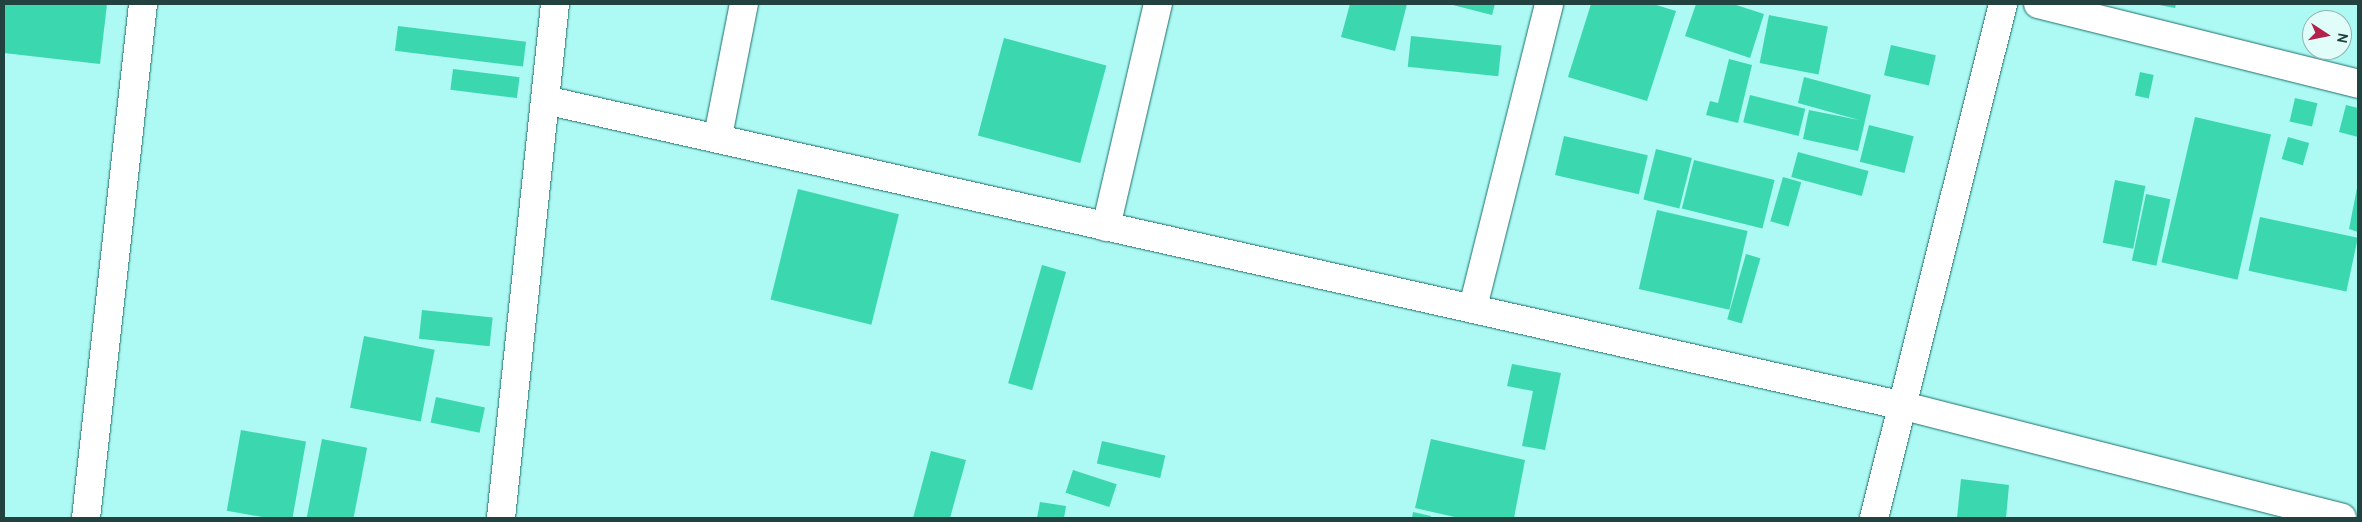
<!DOCTYPE html>
<style>
body{margin:0}
#map{position:relative;width:2362px;height:522px;overflow:hidden;background:#adf9f4;font-family:Overpass,sans-serif}
div>[style]{position:absolute}
[style*='--x']{left:calc(var(--x)*1px);top:calc(var(--y)*1px);width:calc(var(--w)*1px);rotate:calc(var(--a)*1deg)}
.building>*{inset:0;background:#3bd8af;transform-origin:0 0}
.roads{filter:drop-shadow(0 0 1px #1d6e6b) drop-shadow(0 0 1px #1d6e6b)}
.street>*{height:28px;margin:-14px;padding:0 14px;transform-origin:14px;border-radius:14px;background:#fff}
span{translate:-50% -50%;white-space:nowrap;text-align:center;line-height:1.15;-webkit-text-stroke:4px #e0fdfa;paint-order:stroke}
.frame{position:absolute;inset:0;border:5px solid #224240;pointer-events:none}
.north{position:absolute;left:2302px;top:10px;width:50px;height:50px;box-sizing:border-box;background:#e0fdfa;border:1px solid #94b2b0;border-radius:50%;rotate:101deg;font-size:14px;font-weight:700;line-height:20px;text-align:center;color:#224240}
.north::after{content:'';display:block;margin:auto;width:18px;height:22px;background:#b2214b;clip-path:polygon(50% 0,100% 100%,50% 72%,0 100%)}
</style>
<div id="map">
<div class="building">
<i style="clip-path:polygon(4px 4px,107px 4px,100px 64px,4px 53px)"></i>
<i style="clip-path:polygon(1350px 4px,1407px 4px,1395px 51px,1341px 37px)"></i>
<i style="clip-path:polygon(1449px 4px,1495px 4px,1492px 15px)"></i>
<i style="clip-path:polygon(1591px 4px,1653px 4px,1676px 11px,1647px 101px,1568px 77px)"></i>
<i style="clip-path:polygon(1696px 4px,1733px 4px,1764px 14px,1750px 58px,1685px 36px)"></i>
<i style="clip-path:polygon(2154px 4px,2176px 4px,2175px 8px)"></i>
<i style="left:1769px;top:15px;width:60px;height:49px;rotate:11deg"></i>
<i style="left:398px;top:26px;width:129px;height:25px;rotate:7deg"></i>
<i style="left:1411px;top:36px;width:91px;height:31px;rotate:6deg"></i>
<i style="left:1004px;top:38px;width:106px;height:101px;rotate:15deg"></i>
<i style="left:1891px;top:45px;width:46px;height:31px;rotate:13deg"></i>
<i style="clip-path:polygon(1729px 59px,1752px 65px,1738px 123px,1706px 115px,1710px 101px,1718px 103px)"></i>
<i style="left:453px;top:69px;width:67px;height:21px;rotate:7deg"></i>
<i style="left:2140px;top:72px;width:14px;height:24px;rotate:12deg"></i>
<i style="clip-path:polygon(1804px 77px,1871px 95px,1858px 151px,1803px 139px,1809px 110px,1859px 120px,1798px 103px)"></i>
<i style="left:1750px;top:95px;width:57px;height:28px;rotate:14deg"></i>
<i style="left:2295px;top:98px;width:23px;height:24px;rotate:13deg"></i>
<i style="clip-path:polygon(2346px 105px,2358px 108px,2358px 137px,2339px 132px)"></i>
<i style="left:2195px;top:117px;width:78px;height:149px;rotate:13deg"></i>
<i style="left:1869px;top:125px;width:46px;height:38px;rotate:14deg"></i>
<i style="left:1564px;top:136px;width:86px;height:40px;rotate:13deg"></i>
<i style="left:2288px;top:137px;width:22px;height:23px;rotate:16deg"></i>
<i style="left:1656px;top:149px;width:37px;height:52px;rotate:14deg"></i>
<i style="left:1798px;top:152px;width:73px;height:26px;rotate:15deg"></i>
<i style="left:1694px;top:160px;width:83px;height:50px;rotate:14deg"></i>
<i style="left:1783px;top:177px;width:19px;height:46px;rotate:16deg"></i>
<i style="left:2115px;top:180px;width:31px;height:64px;rotate:11deg"></i>
<i style="clip-path:polygon(2357px 188px,2358px 188px,2358px 232px,2349px 229px)"></i>
<i style="left:798px;top:189px;width:104px;height:114px;rotate:14deg"></i>
<i style="left:2146px;top:194px;width:25px;height:68px;rotate:12deg"></i>
<i style="left:1657px;top:210px;width:93px;height:81px;rotate:13deg"></i>
<i style="left:2260px;top:217px;width:100px;height:55px;rotate:12deg"></i>
<i style="left:1746px;top:254px;width:15px;height:68px;rotate:16deg"></i>
<i style="left:1042px;top:265px;width:25px;height:123px;rotate:16deg"></i>
<i style="left:422px;top:310px;width:71px;height:29px;rotate:6deg"></i>
<i style="left:364px;top:336px;width:72px;height:73px;rotate:11deg"></i>
<i style="clip-path:polygon(1512px 364px,1561px 373px,1545px 450px,1522px 446px,1533px 391px,1507px 386px)"></i>
<i style="left:436px;top:397px;width:50px;height:26px;rotate:12deg"></i>
<i style="left:241px;top:430px;width:66px;height:82px;rotate:10deg"></i>
<i style="left:322px;top:439px;width:46px;height:81px;rotate:11deg"></i>
<i style="clip-path:polygon(1431px 439px,1525px 460px,1514px 518px,1459px 518px,1415px 508px)"></i>
<i style="left:1102px;top:441px;width:65px;height:23px;rotate:13deg"></i>
<i style="clip-path:polygon(931px 451px,966px 460px,950px 518px,913px 518px)"></i>
<i style="left:1073px;top:470px;width:46px;height:24px;rotate:18deg"></i>
<i style="clip-path:polygon(1961px 479px,2009px 485px,2006px 518px,1957px 518px)"></i>
<i style="clip-path:polygon(1040px 502px,1066px 506px,1064px 518px,1037px 518px)"></i>
<i style="clip-path:polygon(1413px 512px,1431px 516px,1430px 518px,1412px 518px)"></i>
</div>
<div class="roads">
<div class="street">
<i style="--x:2038;--y:4;--w:330;--a:14"></i>
<i style="--x:545;--y:100;--w:1389;--a:12.69"></i>
<i style="--x:1900;--y:405;--w:456;--a:14.3"></i>
<i style="--x:718;--y:136;--w:135;--a:-78.9"></i>
<i style="--x:1106;--y:227;--w:229;--a:-76.9"></i>
<i style="--x:1473;--y:307;--w:312;--a:-75.9"></i>
<i style="--x:86;--y:518;--w:517;--a:-83.67"></i>
<i style="--x:501;--y:518;--w:517;--a:-84"></i>
<i style="--x:1874;--y:518;--w:530;--a:-75.91"></i>
</div>
</div>
<div class="frame"></div>
<div class="north">N</div>
</div>
